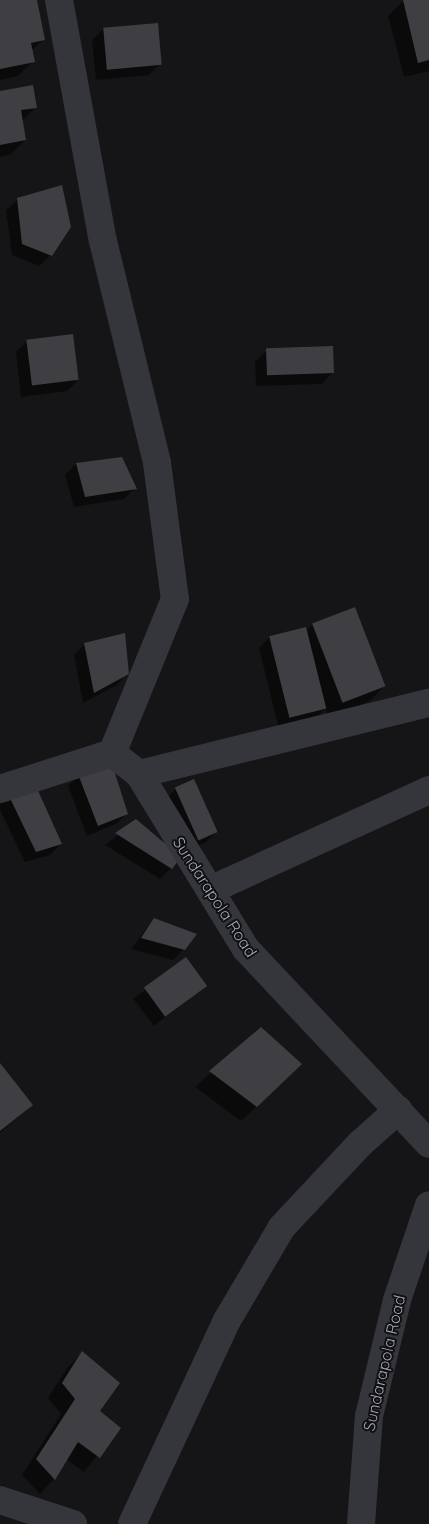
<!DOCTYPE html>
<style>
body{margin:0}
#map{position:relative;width:429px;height:1524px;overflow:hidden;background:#151416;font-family:Quicksand,sans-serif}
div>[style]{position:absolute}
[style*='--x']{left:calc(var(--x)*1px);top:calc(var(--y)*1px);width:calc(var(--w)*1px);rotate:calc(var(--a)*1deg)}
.shadow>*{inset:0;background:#0007;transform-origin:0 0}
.building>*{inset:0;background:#3f3f43;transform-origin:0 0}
.minor>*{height:28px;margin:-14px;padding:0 14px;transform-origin:14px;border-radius:14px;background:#35363b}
span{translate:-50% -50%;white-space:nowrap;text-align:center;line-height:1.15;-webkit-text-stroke:4px #100f11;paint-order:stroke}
.street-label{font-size:16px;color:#a6aab6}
</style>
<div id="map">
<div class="shadow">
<i style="clip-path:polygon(0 0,36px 0,43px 40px,31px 51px,33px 61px,18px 76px,0 80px)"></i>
<i style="clip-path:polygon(429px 0,429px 71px,404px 77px,388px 16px,403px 1px)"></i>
<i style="clip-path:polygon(103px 29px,160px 64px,149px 75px,96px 80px,92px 40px)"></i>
<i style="clip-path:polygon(0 92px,36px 107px,22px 121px,25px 140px,10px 155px,0 157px)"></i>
<i style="clip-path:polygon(18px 199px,51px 255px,39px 266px,12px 255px,6px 210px)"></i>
<i style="clip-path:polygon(27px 341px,78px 380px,67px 391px,21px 397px,16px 352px)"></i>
<i style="clip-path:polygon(266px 351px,333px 372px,322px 384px,256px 386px,255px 362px)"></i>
<i style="clip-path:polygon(76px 464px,135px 488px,124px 499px,74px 507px,65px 475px)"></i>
<i style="clip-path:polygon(313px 624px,384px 686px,370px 701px,328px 717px,325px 709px,314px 720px,279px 729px,259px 648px,270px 637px,305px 632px)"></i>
<i style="clip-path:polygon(85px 644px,128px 673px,117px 685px,83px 703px,74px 655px)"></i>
<i style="clip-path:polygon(79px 775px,127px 813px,116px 824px,87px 836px,68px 786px)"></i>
<i style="clip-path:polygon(176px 789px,216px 832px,205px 843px,187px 850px,164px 800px)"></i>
<i style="clip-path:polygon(9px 795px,61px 844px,50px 855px,25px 862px,0 810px,0 804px)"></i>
<i style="clip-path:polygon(136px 821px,171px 868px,160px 879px,105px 845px)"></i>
<i style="clip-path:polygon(154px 919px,184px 949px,173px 960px,131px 949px)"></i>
<i style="left:186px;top:959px;width:34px;height:66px;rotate:53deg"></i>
<i style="clip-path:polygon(261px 1028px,286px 1079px,241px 1121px,195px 1087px)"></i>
<i style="clip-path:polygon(0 1065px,32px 1105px,0 1133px)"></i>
<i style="clip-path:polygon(82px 1353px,98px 1411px,119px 1428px,84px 1472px,66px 1459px,54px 1479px,40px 1494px,22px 1475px,61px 1414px,48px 1398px,67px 1368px)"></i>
</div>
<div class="building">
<i style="clip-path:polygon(0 0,37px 0,45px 40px,31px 43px,35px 62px,0 69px)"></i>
<i style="clip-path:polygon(403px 0,429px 0,429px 60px,418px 63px)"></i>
<i style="left:158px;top:23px;width:42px;height:55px;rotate:85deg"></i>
<i style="clip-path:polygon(33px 85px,37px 108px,21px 110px,26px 140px,0 145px,0 91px)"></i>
<i style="clip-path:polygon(62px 185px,71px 227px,52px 256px,22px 244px,17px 198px)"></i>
<i style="left:73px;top:334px;width:46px;height:47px;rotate:83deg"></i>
<i style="left:333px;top:346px;width:27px;height:67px;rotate:88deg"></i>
<i style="clip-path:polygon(122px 457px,137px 489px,85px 497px,76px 463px)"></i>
<i style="left:355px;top:607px;width:85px;height:46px;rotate:69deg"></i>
<i style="left:306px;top:627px;width:84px;height:38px;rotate:76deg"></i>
<i style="clip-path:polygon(125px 633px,129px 674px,94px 693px,84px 643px)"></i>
<i style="clip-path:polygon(112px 764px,128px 814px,98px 826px,78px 774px)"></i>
<i style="left:194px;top:779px;width:58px;height:21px;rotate:66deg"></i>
<i style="clip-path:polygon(36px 786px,62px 844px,36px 852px,8px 794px)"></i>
<i style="clip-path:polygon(136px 819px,181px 857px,172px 869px,115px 833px)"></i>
<i style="clip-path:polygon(154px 918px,197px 934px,185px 950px,141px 938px)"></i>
<i style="left:186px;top:957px;width:36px;height:52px;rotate:54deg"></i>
<i style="clip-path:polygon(261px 1027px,302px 1064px,257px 1107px,209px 1071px)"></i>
<i style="clip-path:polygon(0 1063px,33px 1105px,0 1131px)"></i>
<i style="clip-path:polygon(82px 1351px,120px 1383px,100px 1411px,121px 1428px,100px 1458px,78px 1442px,55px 1480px,36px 1459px,75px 1399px,62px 1383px)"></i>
</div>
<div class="minor">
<i style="--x:59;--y:0;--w:245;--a:79.7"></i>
<i style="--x:103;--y:241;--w:228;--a:76.3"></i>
<i style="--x:157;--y:463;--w:137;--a:82.5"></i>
<i style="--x:175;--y:599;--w:166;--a:112.2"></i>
<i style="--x:139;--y:774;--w:299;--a:-13.8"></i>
<i style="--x:0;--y:789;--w:118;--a:-17.8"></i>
<i style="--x:112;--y:753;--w:34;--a:38"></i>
<i style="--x:139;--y:774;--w:205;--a:58.6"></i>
<i style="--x:246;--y:949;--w:267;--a:46.8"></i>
<i style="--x:210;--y:890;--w:241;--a:-24.5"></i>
<i style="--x:0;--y:1500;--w:77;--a:18.2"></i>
<i style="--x:132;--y:1524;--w:223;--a:-65"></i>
<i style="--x:226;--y:1322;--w:110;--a:-59.5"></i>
<i style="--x:282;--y:1227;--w:115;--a:-46.8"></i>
<i style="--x:361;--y:1143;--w:50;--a:-41.7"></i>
<i style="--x:361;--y:1524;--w:108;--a:-85.8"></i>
<i style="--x:369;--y:1416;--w:119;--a:-76.4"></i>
<i style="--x:397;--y:1300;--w:100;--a:-71.4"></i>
</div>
<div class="street-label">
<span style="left:215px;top:897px;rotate:57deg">Sundarapola Road</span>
<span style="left:384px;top:1363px;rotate:-77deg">Sundarapola Road</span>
</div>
</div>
